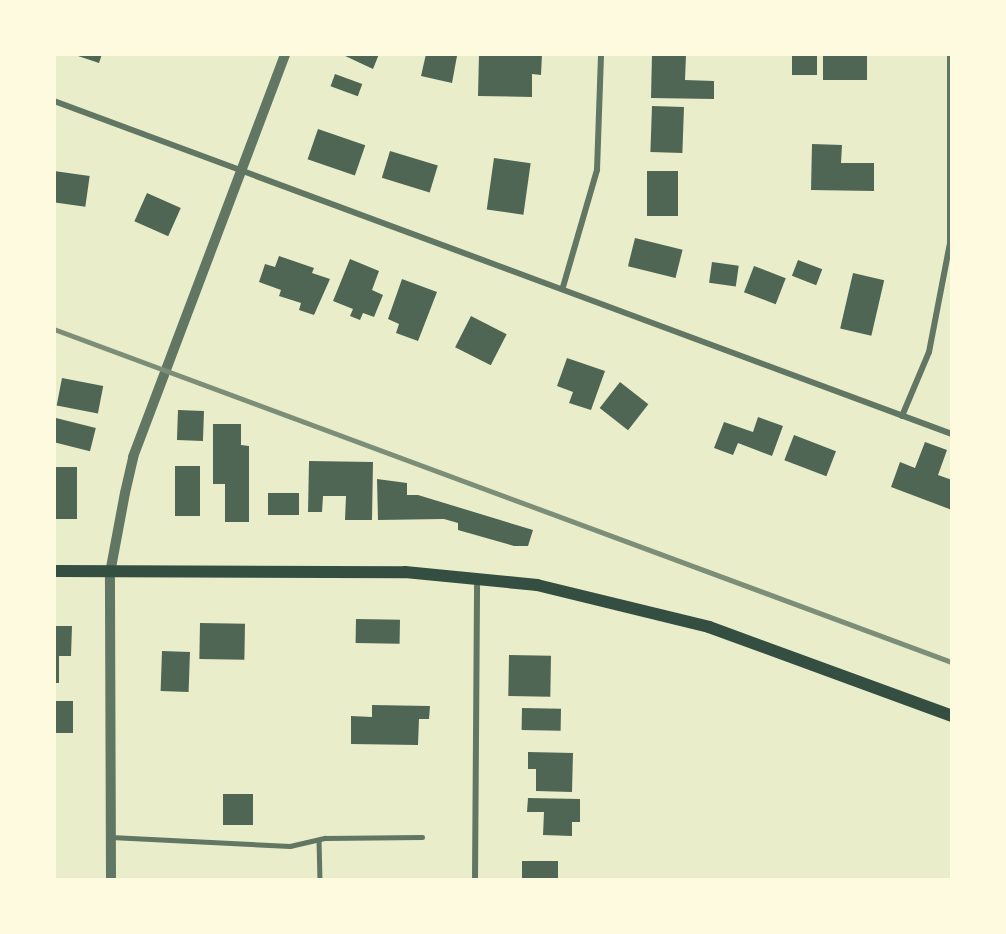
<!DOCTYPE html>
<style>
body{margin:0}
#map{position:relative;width:1006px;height:934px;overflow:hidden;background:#e9edc9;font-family:"IBM Plex Sans",sans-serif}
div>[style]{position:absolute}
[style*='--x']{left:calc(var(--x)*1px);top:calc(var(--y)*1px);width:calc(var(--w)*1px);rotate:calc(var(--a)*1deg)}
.building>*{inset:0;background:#4f6655;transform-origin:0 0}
.service>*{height:4.5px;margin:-2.25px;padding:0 2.25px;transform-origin:2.25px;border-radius:2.25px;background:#617663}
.minor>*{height:6px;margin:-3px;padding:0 3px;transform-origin:3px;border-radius:3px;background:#617663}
.tertiary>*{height:10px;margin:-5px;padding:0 5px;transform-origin:5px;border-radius:5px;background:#617663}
.secondary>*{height:12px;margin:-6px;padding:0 6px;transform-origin:6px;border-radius:6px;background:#344e41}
.rail>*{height:4.5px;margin:-2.25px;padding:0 2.25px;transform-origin:2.25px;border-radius:2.25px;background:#7c8e77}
span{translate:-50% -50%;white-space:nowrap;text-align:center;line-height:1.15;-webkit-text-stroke:4.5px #fefae0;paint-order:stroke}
.frame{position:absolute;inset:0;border:56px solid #fefae0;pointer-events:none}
</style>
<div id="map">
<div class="building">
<i style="clip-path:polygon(72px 54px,102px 54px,99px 63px)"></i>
<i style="clip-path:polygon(341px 54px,379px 54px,373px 69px)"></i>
<i style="clip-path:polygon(426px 54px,457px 56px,452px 83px,421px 76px)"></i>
<i style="clip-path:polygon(479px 54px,542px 54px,541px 75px,532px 74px,532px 97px,478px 96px)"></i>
<i style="clip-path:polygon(652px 54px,686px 55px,685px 80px,714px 81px,714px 99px,651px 98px)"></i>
<i style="left:792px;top:54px;width:25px;height:21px"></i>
<i style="left:823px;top:54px;width:44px;height:26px"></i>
<i style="left:335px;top:74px;width:29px;height:13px;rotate:20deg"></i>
<i style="left:652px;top:106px;width:32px;height:46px;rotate:2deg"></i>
<i style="left:318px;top:129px;width:50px;height:32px;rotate:19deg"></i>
<i style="clip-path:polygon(812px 144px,842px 145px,841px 163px,874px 163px,874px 191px,811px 190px)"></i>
<i style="left:390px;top:151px;width:50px;height:28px;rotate:17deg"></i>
<i style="left:494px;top:158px;width:37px;height:52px;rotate:8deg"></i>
<i style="left:54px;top:171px;width:36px;height:31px;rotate:8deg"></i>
<i style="left:647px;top:171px;width:31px;height:45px"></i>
<i style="left:147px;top:193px;width:37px;height:31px;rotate:24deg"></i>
<i style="left:635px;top:238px;width:49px;height:29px;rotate:14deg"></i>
<i style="clip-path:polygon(279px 256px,314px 268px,312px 273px,330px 279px,314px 315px,299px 310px,301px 303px,279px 296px,281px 290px,259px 282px,265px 264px,275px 267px)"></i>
<i style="clip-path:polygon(350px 259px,379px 271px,372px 290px,383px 295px,374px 317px,363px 313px,360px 320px,350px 316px,353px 309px,333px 301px)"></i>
<i style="left:798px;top:260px;width:26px;height:17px;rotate:21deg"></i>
<i style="left:712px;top:262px;width:27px;height:21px;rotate:8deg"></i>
<i style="left:754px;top:266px;width:34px;height:28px;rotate:21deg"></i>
<i style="left:853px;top:273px;width:32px;height:57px;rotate:13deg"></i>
<i style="clip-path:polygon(402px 279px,437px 292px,418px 341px,396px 333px,399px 324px,388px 319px)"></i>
<i style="left:471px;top:316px;width:40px;height:35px;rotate:27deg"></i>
<i style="clip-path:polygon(567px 358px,605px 371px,591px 410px,569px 403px,573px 392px,557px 386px)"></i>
<i style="left:62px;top:378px;width:42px;height:28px;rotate:11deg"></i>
<i style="left:620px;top:382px;width:36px;height:33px;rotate:38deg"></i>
<i style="left:178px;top:410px;width:26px;height:30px;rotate:2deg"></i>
<i style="clip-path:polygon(758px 417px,783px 426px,772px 456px,738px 443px,733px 455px,714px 448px,724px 422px,753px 432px)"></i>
<i style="left:56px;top:418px;width:41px;height:24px;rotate:14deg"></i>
<i style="clip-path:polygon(213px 424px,241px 424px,241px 445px,249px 446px,249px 522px,225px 522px,225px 484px,213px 484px)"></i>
<i style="left:794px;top:435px;width:45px;height:27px;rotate:21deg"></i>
<i style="clip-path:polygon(925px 442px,947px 450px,938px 475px,952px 480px,952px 510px,891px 487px,900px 462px,915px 468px)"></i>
<i style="clip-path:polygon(309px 461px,373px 462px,372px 520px,345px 520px,346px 496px,323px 496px,322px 512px,308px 512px)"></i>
<i style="left:175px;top:466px;width:25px;height:50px"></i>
<i style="left:54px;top:467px;width:23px;height:52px"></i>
<i style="clip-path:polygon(377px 479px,407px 483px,407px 495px,418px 495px,533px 530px,528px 546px,514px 546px,458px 530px,458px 523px,444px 519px,378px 520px)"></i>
<i style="left:268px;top:493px;width:31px;height:22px"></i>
<i style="left:356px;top:619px;width:44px;height:24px;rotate:1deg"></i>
<i style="left:200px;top:623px;width:45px;height:36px;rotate:1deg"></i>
<i style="clip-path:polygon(54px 626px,72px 626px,71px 656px,59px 656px,59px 683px,54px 683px)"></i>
<i style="left:162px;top:651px;width:28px;height:40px;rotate:2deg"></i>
<i style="left:509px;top:655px;width:42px;height:41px;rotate:1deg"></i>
<i style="left:54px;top:701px;width:19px;height:32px"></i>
<i style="clip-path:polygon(372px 705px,430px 706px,429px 719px,419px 719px,418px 745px,351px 744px,351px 716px,372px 717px)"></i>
<i style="left:522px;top:708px;width:39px;height:22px;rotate:1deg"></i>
<i style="clip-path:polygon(528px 752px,573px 753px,572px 792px,536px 791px,536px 769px,528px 769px)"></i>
<i style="left:223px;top:794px;width:30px;height:31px"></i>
<i style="clip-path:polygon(528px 798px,580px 799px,580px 822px,572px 822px,572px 836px,543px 835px,544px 812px,527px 812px)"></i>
<i style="left:522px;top:861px;width:36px;height:19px"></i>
</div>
<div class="service">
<i style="--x:111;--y:837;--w:179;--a:2.9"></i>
<i style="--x:290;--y:846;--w:36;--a:-13"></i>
<i style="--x:325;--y:838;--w:97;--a:-0.6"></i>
<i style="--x:319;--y:840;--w:40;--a:88.6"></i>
</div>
<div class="minor">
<i style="--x:54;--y:101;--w:958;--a:20.35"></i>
<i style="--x:563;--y:287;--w:122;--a:-73.8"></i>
<i style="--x:597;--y:170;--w:116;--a:-88"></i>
<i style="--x:902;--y:416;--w:69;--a:-67.1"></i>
<i style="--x:929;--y:352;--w:111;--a:-79.1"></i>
<i style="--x:950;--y:243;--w:189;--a:-90"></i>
<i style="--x:475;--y:880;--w:299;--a:-89.6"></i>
</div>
<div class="tertiary">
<i style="--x:111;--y:880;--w:307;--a:-90.2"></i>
<i style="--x:110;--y:573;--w:81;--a:-79.4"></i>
<i style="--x:125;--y:493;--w:37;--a:-77"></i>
<i style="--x:133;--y:457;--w:431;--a:-69.3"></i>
</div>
<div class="secondary">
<i style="--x:54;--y:571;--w:351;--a:0.2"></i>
<i style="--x:405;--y:572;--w:133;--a:5.6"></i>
<i style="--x:537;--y:585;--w:177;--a:13.7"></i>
<i style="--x:709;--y:627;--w:259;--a:20.1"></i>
</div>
<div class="rail">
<i style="--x:54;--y:329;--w:958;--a:20.35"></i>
</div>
<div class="frame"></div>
</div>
